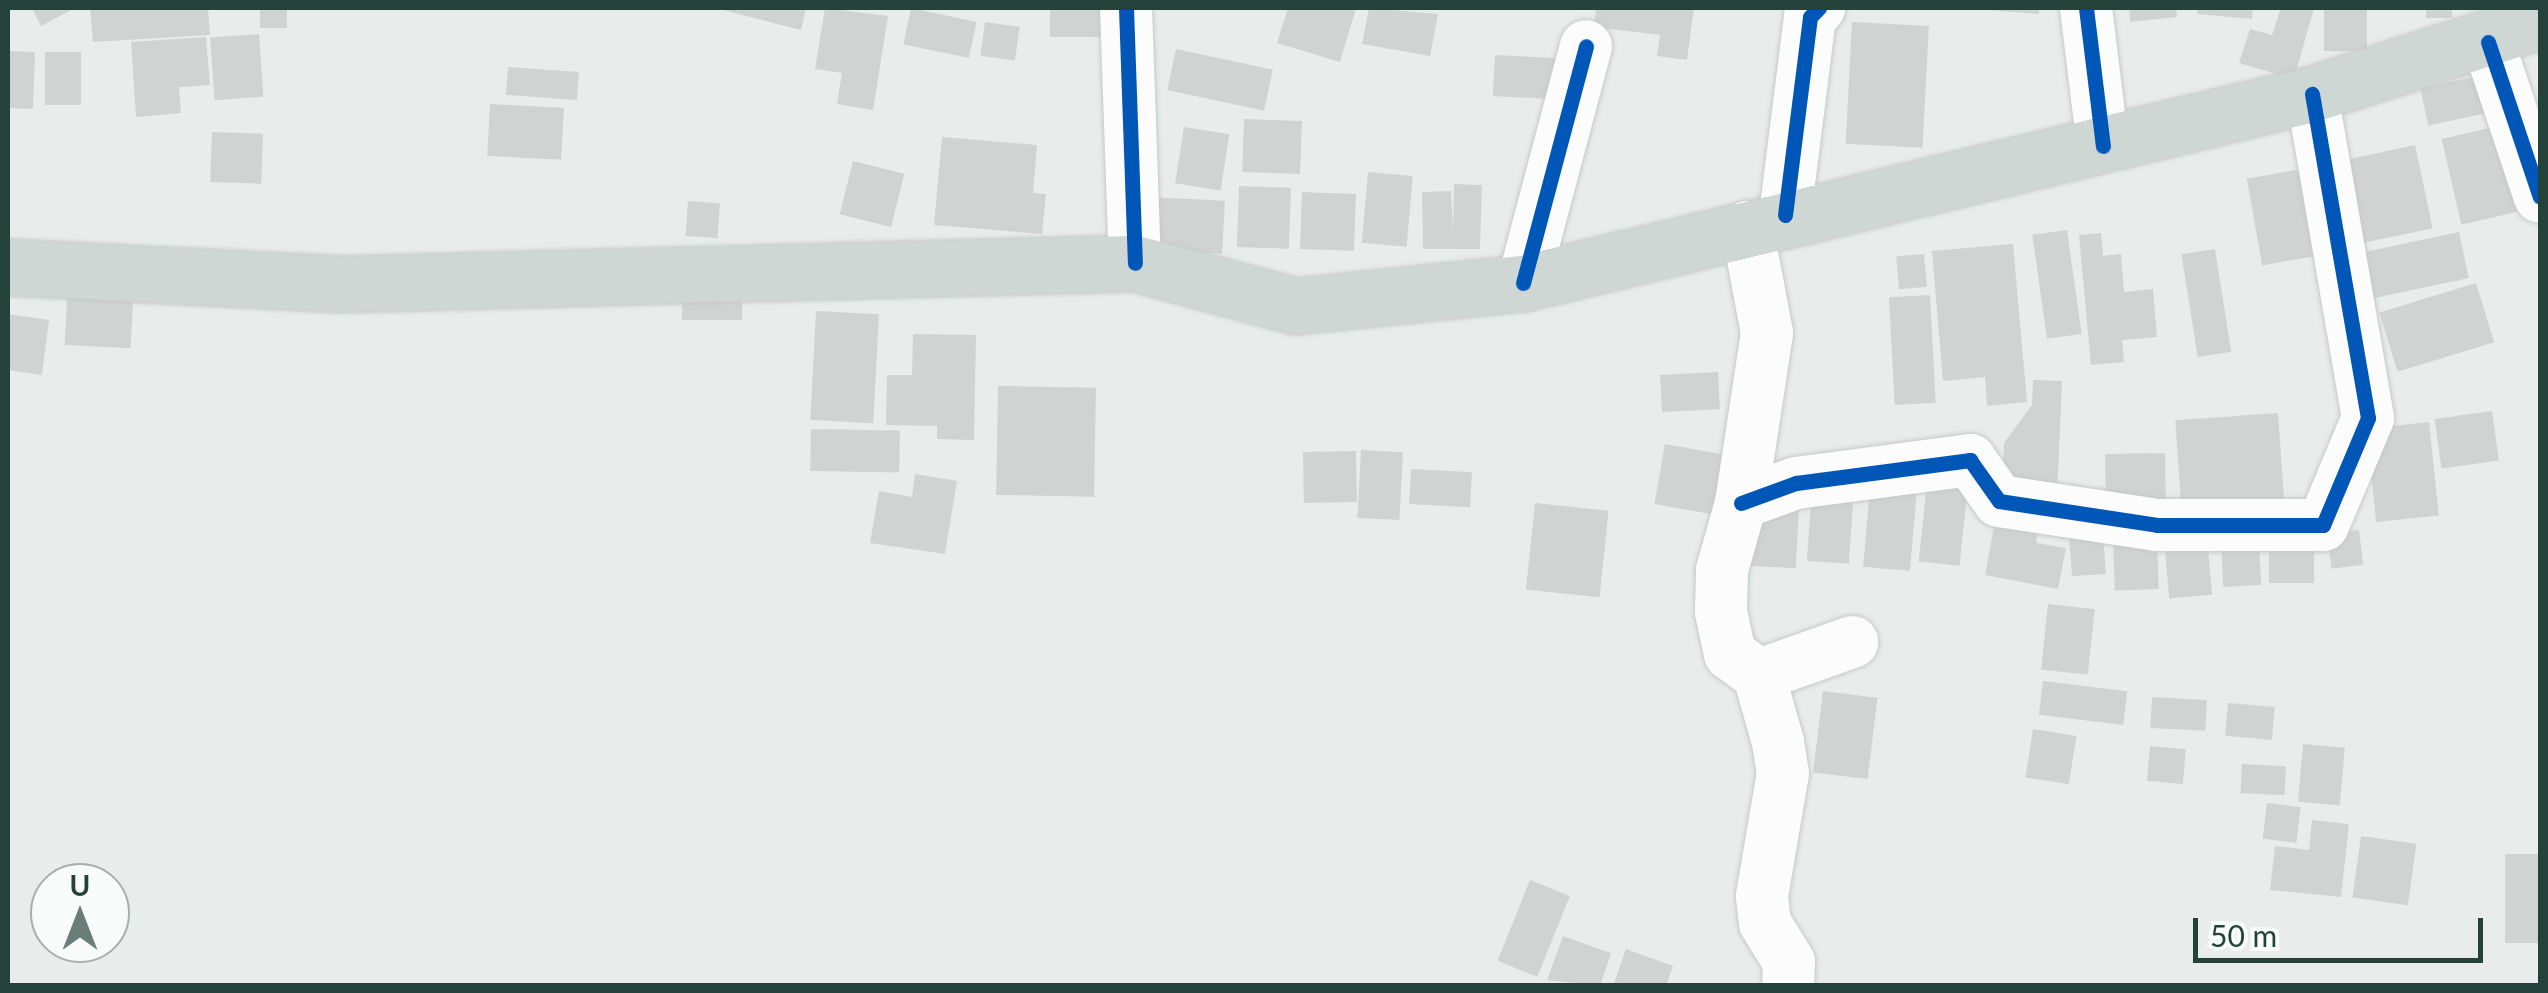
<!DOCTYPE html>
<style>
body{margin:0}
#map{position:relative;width:2548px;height:993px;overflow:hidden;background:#e8edeb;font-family:Lato,sans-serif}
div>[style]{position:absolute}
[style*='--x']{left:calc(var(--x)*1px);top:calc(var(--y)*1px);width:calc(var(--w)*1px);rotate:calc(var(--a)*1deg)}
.building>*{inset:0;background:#cfd4d2;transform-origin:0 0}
.roads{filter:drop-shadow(0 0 2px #c5cac8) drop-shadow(0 0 2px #c5cac8)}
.minor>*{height:52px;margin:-26px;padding:0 26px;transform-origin:26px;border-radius:26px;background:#fcfcfc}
.major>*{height:55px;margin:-27.5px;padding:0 27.5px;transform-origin:27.5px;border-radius:27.5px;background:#cfd7d5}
.cycleway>*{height:15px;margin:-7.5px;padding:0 7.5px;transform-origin:7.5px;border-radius:7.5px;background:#0057b8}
span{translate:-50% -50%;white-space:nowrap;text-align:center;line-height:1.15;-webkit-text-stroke:10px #f7fbf9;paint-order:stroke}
.frame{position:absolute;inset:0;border:10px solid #24423a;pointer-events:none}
.north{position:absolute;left:30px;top:863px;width:100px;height:100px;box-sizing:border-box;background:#f7fbf9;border:2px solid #a3b1ad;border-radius:50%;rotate:0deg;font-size:28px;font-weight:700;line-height:40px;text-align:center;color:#24423a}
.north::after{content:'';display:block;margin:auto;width:35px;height:45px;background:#697e78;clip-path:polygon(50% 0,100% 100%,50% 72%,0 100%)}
.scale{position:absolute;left:2193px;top:918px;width:290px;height:45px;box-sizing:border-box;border:5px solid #24423a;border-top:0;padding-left:12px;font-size:30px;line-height:35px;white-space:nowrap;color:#24423a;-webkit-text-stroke:8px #f7fbf9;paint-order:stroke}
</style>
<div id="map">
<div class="building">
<i style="clip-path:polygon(32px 8px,75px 8px,41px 26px)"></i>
<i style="clip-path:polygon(90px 8px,208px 8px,210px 35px,93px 42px)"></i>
<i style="left:260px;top:8px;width:27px;height:20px"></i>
<i style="clip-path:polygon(715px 8px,806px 8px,801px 30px)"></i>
<i style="clip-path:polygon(825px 8px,888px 16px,873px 110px,837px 104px,842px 73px,815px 69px)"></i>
<i style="left:911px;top:8px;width:67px;height:37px;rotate:12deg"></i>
<i style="left:1050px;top:8px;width:56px;height:29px"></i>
<i style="clip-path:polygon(1288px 8px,1356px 8px,1340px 62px,1277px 43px)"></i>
<i style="clip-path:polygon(1369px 8px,1438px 14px,1430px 56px,1362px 44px)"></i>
<i style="clip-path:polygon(1596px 8px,1694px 8px,1687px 60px,1657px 56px,1660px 35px,1594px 27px)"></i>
<i style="clip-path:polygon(1986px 8px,2039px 8px,2039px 14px,1986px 10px)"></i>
<i style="clip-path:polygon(2129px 8px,2176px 8px,2177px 17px,2130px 22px)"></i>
<i style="clip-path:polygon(2197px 8px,2253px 8px,2252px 19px,2197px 14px)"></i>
<i style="clip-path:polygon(2281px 8px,2314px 8px,2294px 79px,2239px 63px,2250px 29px,2272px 35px)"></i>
<i style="left:2324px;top:8px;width:43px;height:43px"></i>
<i style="left:2426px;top:8px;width:26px;height:10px"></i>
<i style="left:985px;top:22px;width:35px;height:34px;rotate:8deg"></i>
<i style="left:1852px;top:22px;width:77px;height:122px;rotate:3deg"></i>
<i style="left:259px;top:34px;width:63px;height:49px;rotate:86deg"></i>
<i style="clip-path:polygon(206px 37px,210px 85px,179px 87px,181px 113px,136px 117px,131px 42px)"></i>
<i style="left:1176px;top:49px;width:99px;height:42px;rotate:12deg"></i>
<i style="left:8px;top:51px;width:27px;height:57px;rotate:2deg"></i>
<i style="left:45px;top:52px;width:36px;height:53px"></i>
<i style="left:1495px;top:55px;width:67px;height:41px;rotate:3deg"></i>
<i style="left:508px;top:67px;width:71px;height:28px;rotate:4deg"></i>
<i style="left:2478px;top:76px;width:38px;height:59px;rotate:78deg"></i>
<i style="left:490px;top:104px;width:74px;height:52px;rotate:3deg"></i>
<i style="left:1244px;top:119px;width:58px;height:53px;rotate:2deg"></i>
<i style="left:2502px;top:125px;width:88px;height:62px;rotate:77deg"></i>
<i style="left:1184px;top:127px;width:46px;height:57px;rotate:9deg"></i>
<i style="left:212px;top:132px;width:51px;height:50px;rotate:2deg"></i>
<i style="clip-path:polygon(942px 137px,1037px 145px,1033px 193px,1046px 194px,1042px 234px,934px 225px)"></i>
<i style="left:2415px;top:145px;width:85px;height:80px;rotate:78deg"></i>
<i style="left:853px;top:161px;width:53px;height:55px;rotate:14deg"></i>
<i style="left:2302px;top:169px;width:88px;height:56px;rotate:80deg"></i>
<i style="left:1368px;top:172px;width:45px;height:71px;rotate:5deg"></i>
<i style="clip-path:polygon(1454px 184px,1482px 185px,1480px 249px,1423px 249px,1422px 192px,1451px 191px,1453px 231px)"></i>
<i style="left:1239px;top:186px;width:52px;height:61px;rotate:2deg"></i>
<i style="left:1302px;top:192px;width:54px;height:57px;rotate:2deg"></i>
<i style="left:1151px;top:197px;width:74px;height:53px;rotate:3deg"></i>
<i style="left:688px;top:201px;width:32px;height:35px;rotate:4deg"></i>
<i style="left:2067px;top:230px;width:105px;height:35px;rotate:82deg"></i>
<i style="left:2459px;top:232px;width:47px;height:107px;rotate:78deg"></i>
<i style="clip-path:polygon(2101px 233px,2103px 256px,2121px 254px,2124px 292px,2153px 289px,2157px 337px,2122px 340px,2124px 362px,2091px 365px,2079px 235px)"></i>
<i style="clip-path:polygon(2013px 244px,2027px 402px,1987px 406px,1985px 377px,1943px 381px,1932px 251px)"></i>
<i style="left:2215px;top:249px;width:104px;height:34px;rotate:81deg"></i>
<i style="left:1924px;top:254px;width:33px;height:28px;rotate:85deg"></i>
<i style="left:68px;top:281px;width:66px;height:64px;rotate:3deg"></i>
<i style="left:2476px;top:283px;width:62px;height:101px;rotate:73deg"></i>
<i style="left:742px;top:291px;width:29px;height:60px;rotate:90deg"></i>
<i style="left:1930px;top:295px;width:108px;height:41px;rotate:87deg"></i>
<i style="left:816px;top:311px;width:63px;height:109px;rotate:3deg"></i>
<i style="clip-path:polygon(8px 314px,49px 320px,42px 375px,8px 370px)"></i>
<i style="clip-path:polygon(913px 334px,976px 335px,974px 440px,937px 439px,937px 426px,886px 425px,887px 375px,912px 375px)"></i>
<i style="left:1718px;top:372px;width:37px;height:58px;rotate:87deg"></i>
<i style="clip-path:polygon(2033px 380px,2062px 381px,2057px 498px,2002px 496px,2004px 443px,2032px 405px)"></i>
<i style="left:998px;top:386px;width:98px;height:109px;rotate:1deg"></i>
<i style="left:2492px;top:411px;width:50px;height:58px;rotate:82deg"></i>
<i style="left:2278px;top:413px;width:89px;height:103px;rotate:86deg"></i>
<i style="left:2429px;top:422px;width:94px;height:63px;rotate:84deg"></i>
<i style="left:811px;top:429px;width:89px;height:42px;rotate:1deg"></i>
<i style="left:1665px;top:444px;width:70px;height:61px;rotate:10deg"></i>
<i style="left:1361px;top:450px;width:42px;height:68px;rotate:3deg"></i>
<i style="left:1356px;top:451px;width:51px;height:53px;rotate:89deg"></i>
<i style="left:2165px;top:453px;width:48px;height:60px;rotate:89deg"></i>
<i style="left:1411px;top:469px;width:61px;height:35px;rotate:3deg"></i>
<i style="left:1928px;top:473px;width:41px;height:89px;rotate:6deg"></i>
<i style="clip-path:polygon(915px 474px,957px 481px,945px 554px,870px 543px,879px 491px,912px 497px)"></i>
<i style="left:1812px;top:488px;width:42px;height:73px;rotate:4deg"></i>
<i style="left:1870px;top:488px;width:47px;height:79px;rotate:5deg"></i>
<i style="left:1535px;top:503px;width:74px;height:87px;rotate:6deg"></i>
<i style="left:1754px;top:505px;width:45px;height:61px;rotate:3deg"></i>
<i style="clip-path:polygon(1997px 510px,2040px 518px,2036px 543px,2066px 548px,2058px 589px,1985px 575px)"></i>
<i style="left:2359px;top:530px;width:35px;height:32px;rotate:83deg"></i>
<i style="left:2103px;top:532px;width:42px;height:34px;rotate:86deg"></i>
<i style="left:2157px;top:537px;width:52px;height:44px;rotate:88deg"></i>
<i style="left:2314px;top:541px;width:42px;height:45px;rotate:90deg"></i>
<i style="left:2259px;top:542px;width:43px;height:38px;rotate:87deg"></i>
<i style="left:2208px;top:548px;width:47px;height:43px;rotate:85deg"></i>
<i style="left:2048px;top:604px;width:47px;height:66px;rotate:6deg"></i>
<i style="left:2043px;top:681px;width:85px;height:34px;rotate:7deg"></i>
<i style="left:1823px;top:691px;width:55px;height:82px;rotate:7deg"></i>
<i style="left:2152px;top:697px;width:55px;height:31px;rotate:3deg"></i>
<i style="left:2228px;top:703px;width:47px;height:33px;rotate:5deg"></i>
<i style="left:2033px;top:729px;width:44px;height:49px;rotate:9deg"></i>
<i style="left:2303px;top:744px;width:42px;height:58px;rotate:5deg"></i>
<i style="left:2150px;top:746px;width:36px;height:35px;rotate:5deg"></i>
<i style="left:2242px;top:764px;width:44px;height:29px;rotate:3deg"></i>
<i style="left:2267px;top:803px;width:34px;height:36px;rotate:7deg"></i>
<i style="clip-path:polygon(2312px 820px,2349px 824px,2341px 897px,2270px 890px,2275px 846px,2309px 850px)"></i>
<i style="left:2361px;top:836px;width:56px;height:62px;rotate:8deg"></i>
<i style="left:2505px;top:854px;width:35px;height:89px"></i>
<i style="left:1530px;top:880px;width:43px;height:87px;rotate:22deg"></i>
<i style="clip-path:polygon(1563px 936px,1611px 953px,1600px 986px,1547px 980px)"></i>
<i style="clip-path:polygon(1626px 949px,1673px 966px,1666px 986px,1613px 986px)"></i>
</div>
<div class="roads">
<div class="minor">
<i style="--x:1126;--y:8;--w:255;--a:88"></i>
<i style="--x:2086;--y:8;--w:139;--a:83"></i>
<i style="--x:2488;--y:42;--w:163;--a:71.5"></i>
<i style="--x:1785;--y:215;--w:200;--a:-82.8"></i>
<i style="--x:1810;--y:17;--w:13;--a:-45"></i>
<i style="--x:1747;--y:227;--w:108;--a:79.3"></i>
<i style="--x:1767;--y:333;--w:172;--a:98.7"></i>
<i style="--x:1741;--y:503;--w:70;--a:105.8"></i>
<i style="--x:1722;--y:570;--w:42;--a:91.4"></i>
<i style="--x:1721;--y:612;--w:43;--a:77.9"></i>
<i style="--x:1730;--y:654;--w:36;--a:36"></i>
<i style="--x:1759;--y:675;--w:70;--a:74.2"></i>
<i style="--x:1778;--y:742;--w:31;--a:81"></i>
<i style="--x:1783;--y:773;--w:125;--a:99.7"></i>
<i style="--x:1762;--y:896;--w:27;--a:84"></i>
<i style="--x:1765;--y:923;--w:46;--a:58.4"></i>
<i style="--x:1789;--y:962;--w:24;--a:92"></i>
<i style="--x:1523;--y:283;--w:245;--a:-75.1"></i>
<i style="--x:1741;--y:503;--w:59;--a:-20"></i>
<i style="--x:1796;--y:483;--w:176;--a:-7.5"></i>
<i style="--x:1970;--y:460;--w:50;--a:54.7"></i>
<i style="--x:1999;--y:501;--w:160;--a:8.6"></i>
<i style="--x:2157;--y:525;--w:166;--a:0"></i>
<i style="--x:2323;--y:525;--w:116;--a:-67.2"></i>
<i style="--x:2368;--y:418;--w:329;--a:-99.8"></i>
<i style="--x:1759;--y:675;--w:99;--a:-19.5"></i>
</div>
<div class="major">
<i style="--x:8;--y:267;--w:331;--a:2.9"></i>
<i style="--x:339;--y:284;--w:796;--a:-1.51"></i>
<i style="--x:1135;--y:263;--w:166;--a:15"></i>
<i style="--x:1295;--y:306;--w:229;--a:-5.8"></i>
<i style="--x:1523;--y:283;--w:811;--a:-13.47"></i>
<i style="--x:2312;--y:94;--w:239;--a:-17.8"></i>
</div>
</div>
<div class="cycleway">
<i style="--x:1126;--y:8;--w:255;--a:88"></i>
<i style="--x:2086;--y:8;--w:139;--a:83"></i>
<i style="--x:2488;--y:42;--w:163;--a:71.5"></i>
<i style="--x:1785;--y:215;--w:200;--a:-82.8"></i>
<i style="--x:1810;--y:17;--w:13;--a:-45"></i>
<i style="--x:1523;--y:283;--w:245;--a:-75.1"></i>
<i style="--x:1741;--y:503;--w:59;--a:-20"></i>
<i style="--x:1796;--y:483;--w:176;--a:-7.5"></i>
<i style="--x:1970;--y:460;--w:50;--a:54.7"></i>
<i style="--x:1999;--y:501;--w:160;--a:8.6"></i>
<i style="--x:2157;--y:525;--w:166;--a:0"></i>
<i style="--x:2323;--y:525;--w:116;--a:-67.2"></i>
<i style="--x:2368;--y:418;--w:329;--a:-99.8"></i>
</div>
<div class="frame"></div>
<div class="north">U</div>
<div class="scale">50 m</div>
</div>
